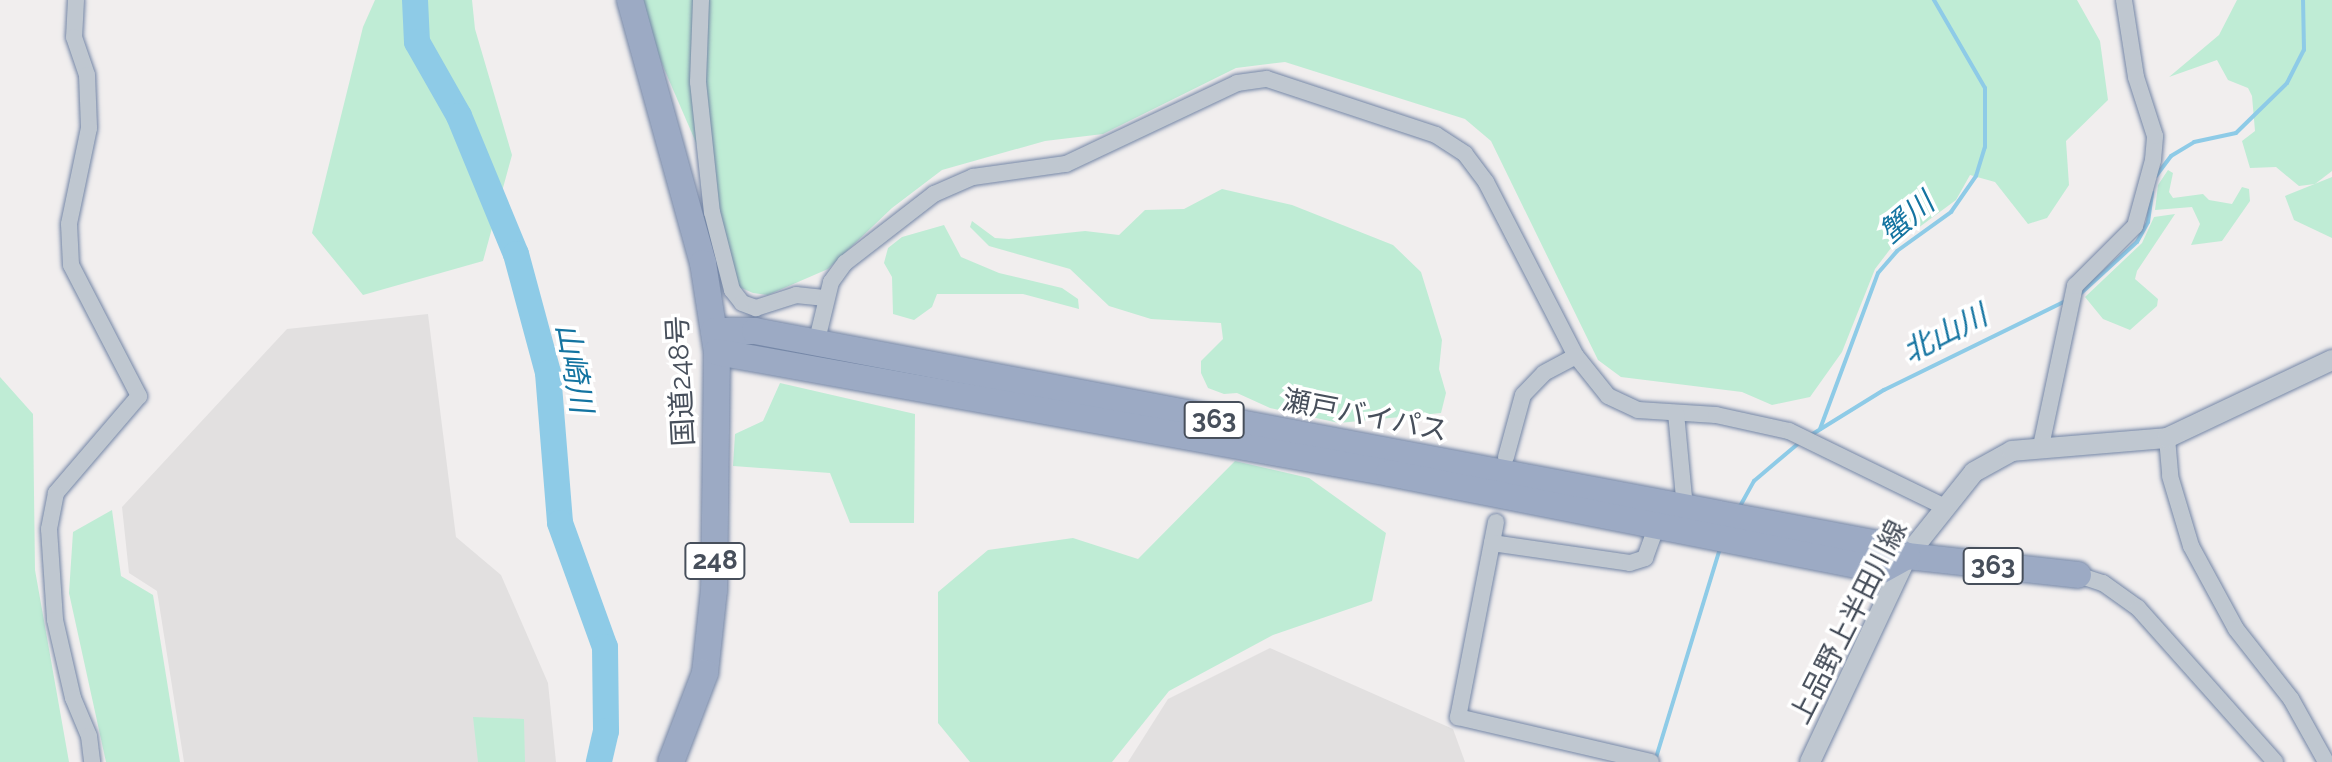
<!DOCTYPE html>
<meta charset="utf-8">
<style>
body{margin:0}
#map{position:relative;width:2332px;height:762px;overflow:hidden;background:#f1eeee;font-family:Raleway,"Noto Sans JP",sans-serif}
div>[style]{position:absolute}
[style*='--x']{left:calc(var(--x)*1px);top:calc(var(--y)*1px);width:calc(var(--w)*1px);rotate:calc(var(--a)*1deg)}
.education>*{inset:0;background:#e2e0e0}
.green>*{inset:0;background:#bfecd5}
.stream>*{height:4px;margin:-2px;padding:0 2px;transform-origin:2px;border-radius:2px;background:#8ecbe7}
.river>*{height:26px;margin:-13px;padding:0 13px;transform-origin:13px;border-radius:13px;background:#8ecbe7}
.roads{filter:drop-shadow(0 0 2px #7486a6) drop-shadow(0 0 2px #7486a6)}
.minor>*{height:16px;margin:-8px;padding:0 8px;transform-origin:8px;border-radius:8px;background:#bfc7d0}
.tertiary>*{height:20px;margin:-10px;padding:0 10px;transform-origin:10px;border-radius:10px;background:#bfc7d0}
.trunk>*{height:26px;margin:-13px;padding:0 13px;transform-origin:13px;border-radius:13px;background:#9caac4}
span{translate:-50% -50%;white-space:nowrap;text-align:center;line-height:1.15;-webkit-text-stroke:7px #fff;paint-order:stroke}
.shield-label span{padding:2px 6px;background:#fff;border:2px solid;border-radius:6px;-webkit-text-stroke-width:0}
.shield-label{font-size:26px;color:#474f5b;font-weight:700}
.street-label{font-size:28px;color:#474f5b}
.water-label{font-size:30px;color:#1474a1;font-style:italic}
</style>
<div id="map">
<div class="education">
<i style="clip-path:polygon(428px 314px,456px 537px,501px 575px,548px 683px,556px 762px,184px 762px,157px 591px,129px 573px,122px 507px,287px 329px)"></i>
<i style="clip-path:polygon(1270px 648px,1453px 729px,1465px 762px,1128px 762px,1168px 699px)"></i>
</div>
<div class="green">
<i style="clip-path:polygon(375px 0,472px 0,475px 29px,512px 155px,483px 261px,363px 295px,312px 233px,363px 27px)"></i>
<i style="clip-path:polygon(643px 0,698px 0,697px 145px,656px 50px)"></i>
<i style="clip-path:polygon(704px 0,2077px 0,2100px 41px,2108px 100px,2066px 141px,2069px 185px,2047px 218px,2028px 224px,1995px 182px,1970px 175px,1956px 200px,1891px 248px,1875px 269px,1842px 352px,1810px 397px,1772px 405px,1742px 392px,1621px 377px,1598px 360px,1491px 141px,1465px 119px,1285px 62px,1236px 68px,1103px 134px,1045px 141px,942px 170px,892px 208px,828px 269px,768px 295px,753px 293px,739px 287px,715px 212px,701px 86px)"></i>
<i style="clip-path:polygon(2237px 0,2332px 0,2332px 171px,2315px 184px,2299px 186px,2276px 167px,2250px 168px,2242px 141px,2255px 131px,2252px 96px,2248px 88px,2228px 80px,2217px 60px,2169px 77px,2219px 35px)"></i>
<i style="clip-path:polygon(2168px 170px,2173px 173px,2169px 192px,2173px 198px,2203px 194px,2209px 200px,2232px 204px,2242px 187px,2249px 189px,2250px 201px,2222px 241px,2191px 245px,2200px 224px,2192px 207px,2155px 210px,2158px 185px)"></i>
<i style="clip-path:polygon(2332px 177px,2332px 238px,2294px 220px,2285px 196px)"></i>
<i style="clip-path:polygon(1222px 189px,1292px 205px,1393px 245px,1421px 272px,1442px 340px,1439px 369px,1446px 393px,1441px 413px,1339px 423px,1270px 408px,1237px 393px,1224px 394px,1208px 388px,1201px 373px,1201px 361px,1223px 339px,1221px 323px,1151px 319px,1109px 306px,1070px 269px,989px 246px,970px 227px,972px 221px,995px 238px,1009px 239px,1085px 231px,1119px 235px,1145px 210px,1184px 209px)"></i>
<i style="clip-path:polygon(2175px 214px,2137px 271px,2135px 279px,2158px 299px,2157px 306px,2130px 330px,2103px 319px,2085px 297px,2142px 243px,2154px 217px)"></i>
<i style="clip-path:polygon(944px 225px,961px 257px,999px 273px,1062px 288px,1078px 299px,1079px 309px,1023px 294px,937px 294px,932px 307px,914px 320px,893px 314px,892px 277px,884px 263px,888px 248px,902px 237px)"></i>
<i style="clip-path:polygon(0 377px,33px 414px,35px 570px,69px 762px,0 762px)"></i>
<i style="clip-path:polygon(780px 383px,915px 414px,914px 523px,850px 523px,830px 473px,733px 466px,735px 434px,763px 421px)"></i>
<i style="clip-path:polygon(1235px 461px,1309px 478px,1386px 533px,1372px 601px,1273px 635px,1169px 691px,1112px 762px,970px 762px,938px 723px,938px 592px,988px 550px,1073px 538px,1138px 559px)"></i>
<i style="clip-path:polygon(112px 510px,121px 576px,153px 595px,180px 762px,106px 762px,69px 593px,73px 532px)"></i>
<i style="clip-path:polygon(473px 717px,524px 719px,525px 762px,478px 762px)"></i>
</div>
<div class="stream">
<i style="--x:2156;--y:176;--w:25;--a:-53"></i>
<i style="--x:2171;--y:156;--w:27;--a:-31"></i>
<i style="--x:2194;--y:142;--w:43;--a:-12.1"></i>
<i style="--x:2236;--y:133;--w:71;--a:-44.4"></i>
<i style="--x:2287;--y:83;--w:37;--a:-63"></i>
<i style="--x:2304;--y:50;--w:50;--a:-91.1"></i>
<i style="--x:2080;--y:294;--w:77;--a:-42.4"></i>
<i style="--x:2137;--y:242;--w:23;--a:-61"></i>
<i style="--x:2148;--y:222;--w:30;--a:-82"></i>
<i style="--x:1820;--y:429;--w:166;--a:-69.6"></i>
<i style="--x:1878;--y:273;--w:29;--a:-49"></i>
<i style="--x:1897;--y:251;--w:67;--a:-35.8"></i>
<i style="--x:1951;--y:212;--w:44;--a:-55.2"></i>
<i style="--x:1976;--y:176;--w:30;--a:-73"></i>
<i style="--x:1985;--y:147;--w:59;--a:-90"></i>
<i style="--x:1985;--y:88;--w:102;--a:-120.1"></i>
<i style="--x:1811;--y:435;--w:86;--a:-31.7"></i>
<i style="--x:1884;--y:390;--w:205;--a:-26.1"></i>
<i style="--x:1739;--y:508;--w:31;--a:-61"></i>
<i style="--x:1754;--y:481;--w:60;--a:-40.3"></i>
<i style="--x:1655;--y:761;--w:223;--a:-73"></i>
</div>
<div class="river">
<i style="--x:415;--y:0;--w:42;--a:87.3"></i>
<i style="--x:417;--y:42;--w:85;--a:60.4"></i>
<i style="--x:459;--y:116;--w:149;--a:67.6"></i>
<i style="--x:516;--y:254;--w:123;--a:74.9"></i>
<i style="--x:548;--y:373;--w:150;--a:85.4"></i>
<i style="--x:560;--y:523;--w:132;--a:70.1"></i>
<i style="--x:605;--y:647;--w:84;--a:89.3"></i>
<i style="--x:606;--y:731;--w:32;--a:103"></i>
</div>
<div class="roads">
<div class="minor">
<i style="--x:76;--y:0;--w:37;--a:93"></i>
<i style="--x:74;--y:37;--w:40;--a:71.1"></i>
<i style="--x:87;--y:75;--w:53;--a:87.8"></i>
<i style="--x:89;--y:128;--w:98;--a:101.8"></i>
<i style="--x:69;--y:224;--w:41;--a:87.2"></i>
<i style="--x:71;--y:265;--w:148;--a:62.6"></i>
<i style="--x:139;--y:396;--w:128;--a:130.6"></i>
<i style="--x:56;--y:493;--w:37;--a:101"></i>
<i style="--x:49;--y:529;--w:91;--a:86.2"></i>
<i style="--x:55;--y:620;--w:80;--a:77"></i>
<i style="--x:73;--y:698;--w:41;--a:67.2"></i>
<i style="--x:89;--y:736;--w:26;--a:83"></i>
<i style="--x:701;--y:0;--w:82;--a:92.1"></i>
<i style="--x:698;--y:82;--w:131;--a:83.9"></i>
<i style="--x:712;--y:212;--w:81;--a:75.6"></i>
<i style="--x:732;--y:290;--w:16;--a:52"></i>
<i style="--x:742;--y:303;--w:15;--a:20"></i>
<i style="--x:756;--y:308;--w:42;--a:-18"></i>
<i style="--x:796;--y:295;--w:30;--a:6"></i>
<i style="--x:816;--y:344;--w:64;--a:-76.4"></i>
<i style="--x:831;--y:282;--w:24;--a:-54"></i>
<i style="--x:845;--y:263;--w:113;--a:-37.8"></i>
<i style="--x:934;--y:194;--w:43;--a:-23.6"></i>
<i style="--x:973;--y:177;--w:94;--a:-8"></i>
<i style="--x:1066;--y:164;--w:189;--a:-25.3"></i>
<i style="--x:1237;--y:83;--w:30;--a:-8"></i>
<i style="--x:1267;--y:79;--w:178;--a:18.3"></i>
<i style="--x:1436;--y:135;--w:35;--a:33"></i>
<i style="--x:1465;--y:154;--w:35;--a:53"></i>
<i style="--x:1486;--y:182;--w:196;--a:62.7"></i>
<i style="--x:1576;--y:356;--w:51;--a:51.3"></i>
<i style="--x:1608;--y:396;--w:33;--a:25"></i>
<i style="--x:1638;--y:410;--w:78;--a:3.7"></i>
<i style="--x:1716;--y:415;--w:75;--a:12.4"></i>
<i style="--x:1789;--y:431;--w:171;--a:26"></i>
<i style="--x:1676;--y:413;--w:96;--a:84.6"></i>
<i style="--x:2167;--y:438;--w:38;--a:85"></i>
<i style="--x:2170;--y:476;--w:73;--a:73.3"></i>
<i style="--x:2191;--y:546;--w:94;--a:61.5"></i>
<i style="--x:2236;--y:629;--w:89;--a:51.8"></i>
<i style="--x:2291;--y:699;--w:72;--a:60.9"></i>
<i style="--x:2041;--y:446;--w:164;--a:-78"></i>
<i style="--x:2075;--y:286;--w:85;--a:-45"></i>
<i style="--x:2135;--y:226;--w:68;--a:-74.7"></i>
<i style="--x:2153;--y:160;--w:24;--a:-85"></i>
<i style="--x:2155;--y:136;--w:62;--a:-107.9"></i>
<i style="--x:2136;--y:77;--w:78;--a:-98.9"></i>
<i style="--x:1506;--y:457;--w:64;--a:-74.7"></i>
<i style="--x:1523;--y:395;--w:30;--a:-46"></i>
<i style="--x:1544;--y:373;--w:36;--a:-28"></i>
<i style="--x:1496;--y:522;--w:199;--a:101"></i>
<i style="--x:1458;--y:717;--w:198;--a:13.1"></i>
<i style="--x:1492;--y:543;--w:139;--a:8.2"></i>
<i style="--x:1630;--y:563;--w:16;--a:-18"></i>
<i style="--x:1645;--y:558;--w:32;--a:-70"></i>
<i style="--x:2078;--y:575;--w:26;--a:18"></i>
<i style="--x:2103;--y:583;--w:43;--a:35.5"></i>
<i style="--x:2138;--y:608;--w:206;--a:48.3"></i>
</div>
<div class="tertiary">
<i style="--x:1810;--y:762;--w:228;--a:-64.8"></i>
<i style="--x:1907;--y:556;--w:107;--a:-51.4"></i>
<i style="--x:1974;--y:472;--w:43;--a:-28.9"></i>
<i style="--x:2012;--y:451;--w:156;--a:-4.8"></i>
<i style="--x:2167;--y:438;--w:183;--a:-25.3"></i>
</div>
<div class="trunk">
<i style="--x:630;--y:0;--w:273;--a:74.5"></i>
<i style="--x:703;--y:263;--w:90;--a:81.1"></i>
<i style="--x:717;--y:352;--w:238;--a:90.7"></i>
<i style="--x:714;--y:590;--w:83;--a:96.2"></i>
<i style="--x:705;--y:673;--w:95;--a:110.9"></i>
<i style="--x:714;--y:331;--w:41;--a:0"></i>
<i style="--x:755;--y:331;--w:1153;--a:10.74"></i>
<i style="--x:1888;--y:546;--w:21;--a:28"></i>
<i style="--x:1907;--y:556;--w:172;--a:6.3"></i>
<i style="--x:717;--y:352;--w:683;--a:10.21"></i>
<i style="--x:1389;--y:473;--w:502;--a:11.13"></i>
<i style="--x:1882;--y:570;--w:29;--a:-29"></i>
</div>
</div>
<div class="shield-label">
<span style="left:1214px;top:420px">363</span>
<span style="left:715px;top:561px">248</span>
<span style="left:1993px;top:566px">363</span>
</div>
<div class="street-label">
<span style="left:681px;top:381px;rotate:-93deg">国道248号</span>
<span style="left:1365px;top:416px;rotate:11deg">瀬戸バイパス</span>
<span style="left:1849px;top:622px;rotate:-63deg">上品野上半田川線</span>
</div>
<div class="water-label">
<span style="left:1907px;top:218px;rotate:-40deg">蟹川</span>
<span style="left:1945px;top:334px;rotate:-27deg">北山川</span>
<span style="left:574px;top:368px;rotate:80deg">山崎川</span>
</div>
</div>
